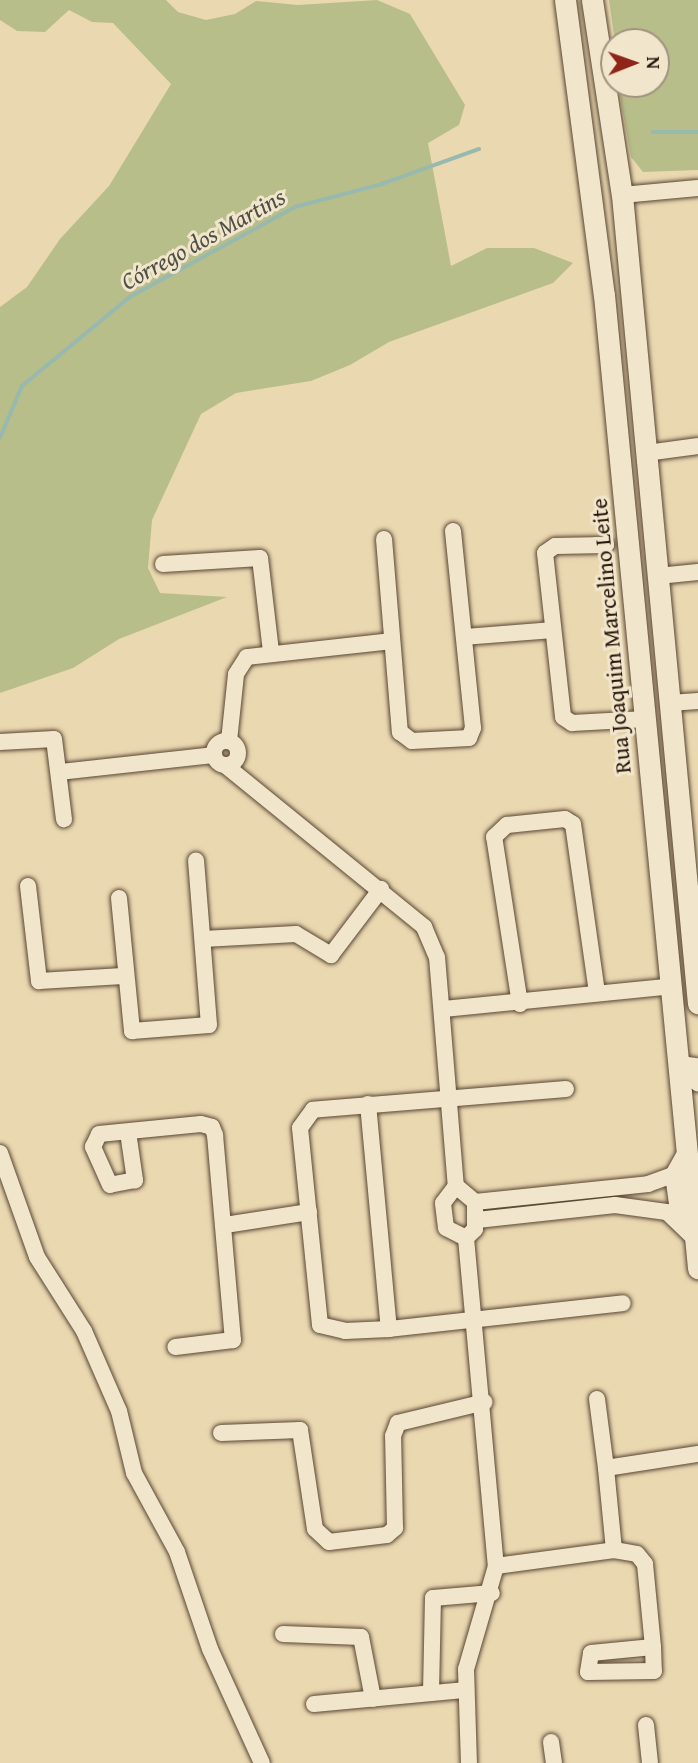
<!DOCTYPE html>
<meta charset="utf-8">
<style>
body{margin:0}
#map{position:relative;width:698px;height:1763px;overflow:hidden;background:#ead8b0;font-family:"Gentium Book Plus",serif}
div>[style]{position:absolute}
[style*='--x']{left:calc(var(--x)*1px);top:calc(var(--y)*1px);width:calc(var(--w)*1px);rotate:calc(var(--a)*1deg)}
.green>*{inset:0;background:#b8be8a}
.stream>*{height:3.5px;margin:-1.75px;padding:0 1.75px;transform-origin:1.75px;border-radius:1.75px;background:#98b9ae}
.roads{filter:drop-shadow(0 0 2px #594635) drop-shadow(0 0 2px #594635)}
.minor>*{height:16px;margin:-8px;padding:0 8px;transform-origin:8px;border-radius:8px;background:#f1e6cc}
.minor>.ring{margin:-8px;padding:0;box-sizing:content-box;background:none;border:16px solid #f1e6cc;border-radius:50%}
.secondary>*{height:21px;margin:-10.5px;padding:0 10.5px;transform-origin:10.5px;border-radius:10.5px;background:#f1e6cc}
span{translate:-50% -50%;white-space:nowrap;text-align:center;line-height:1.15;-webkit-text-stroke:6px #f1e6cc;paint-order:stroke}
.street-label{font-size:23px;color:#29160c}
.water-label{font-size:24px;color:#504f45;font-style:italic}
.north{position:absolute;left:600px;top:28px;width:70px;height:70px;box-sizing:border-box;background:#f1e6cc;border:2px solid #a1937f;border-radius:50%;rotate:89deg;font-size:19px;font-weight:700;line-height:28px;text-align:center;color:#29160c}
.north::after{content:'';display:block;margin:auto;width:24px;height:32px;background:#8f2418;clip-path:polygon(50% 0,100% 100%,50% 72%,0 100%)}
</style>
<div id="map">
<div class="green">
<i style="clip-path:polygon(0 0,166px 0,178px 12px,206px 20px,235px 14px,256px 1px,298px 5px,377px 0,410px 14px,465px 105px,459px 125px,428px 143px,451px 266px,487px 248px,534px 248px,573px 263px,553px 283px,389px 342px,350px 365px,311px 381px,236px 393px,201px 414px,152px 520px,148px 568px,160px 593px,227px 597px,119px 639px,73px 668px,0 693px,0 307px,27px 287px,60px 239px,109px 186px,171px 84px,113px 23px,92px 22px,69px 10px,45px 32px,17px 31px,0 20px)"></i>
<i style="clip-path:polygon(609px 0,698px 0,698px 170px,643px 172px,631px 157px,618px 84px,656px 84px,656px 42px,615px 42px)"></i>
</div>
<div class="stream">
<i style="--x:653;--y:132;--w:45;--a:0"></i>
<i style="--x:0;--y:438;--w:56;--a:-67.1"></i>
<i style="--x:22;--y:386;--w:140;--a:-39.5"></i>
<i style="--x:130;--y:297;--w:188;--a:-28.6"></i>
<i style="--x:295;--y:207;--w:90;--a:-14.8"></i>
<i style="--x:382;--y:184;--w:103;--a:-19.8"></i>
</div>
<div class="roads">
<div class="minor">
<i style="--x:622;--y:195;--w:76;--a:-5.3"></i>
<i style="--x:646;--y:453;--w:52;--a:-7.7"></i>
<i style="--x:384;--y:539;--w:194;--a:85.3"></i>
<i style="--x:400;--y:732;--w:15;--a:37"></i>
<i style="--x:412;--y:741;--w:57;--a:-3"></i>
<i style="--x:469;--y:738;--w:11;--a:-68"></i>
<i style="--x:473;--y:728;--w:198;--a:-95.8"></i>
<i style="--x:606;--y:545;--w:51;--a:178.9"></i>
<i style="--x:555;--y:546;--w:12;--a:145"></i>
<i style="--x:545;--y:553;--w:165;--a:83.7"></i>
<i style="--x:563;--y:717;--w:11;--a:34"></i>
<i style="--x:572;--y:723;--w:74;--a:-3.1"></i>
<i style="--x:163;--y:564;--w:97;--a:-3.5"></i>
<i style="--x:260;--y:558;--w:95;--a:83.3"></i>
<i style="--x:658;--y:576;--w:40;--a:-5.7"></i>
<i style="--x:464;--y:637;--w:88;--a:-4.5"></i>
<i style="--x:670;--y:703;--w:28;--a:-4"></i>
<i class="ring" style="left:214px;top:741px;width:8px;height:8px"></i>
<i style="--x:229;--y:741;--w:67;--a:-84"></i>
<i style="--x:236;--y:674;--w:20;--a:-57"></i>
<i style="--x:247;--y:657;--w:145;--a:-6.3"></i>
<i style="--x:0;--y:742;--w:54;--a:-3.2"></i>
<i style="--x:54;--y:739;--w:81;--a:82.9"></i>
<i style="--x:225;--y:765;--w:257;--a:39.1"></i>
<i style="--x:424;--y:927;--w:33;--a:67"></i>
<i style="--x:437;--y:957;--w:230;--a:85.3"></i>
<i style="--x:60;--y:772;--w:155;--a:-6.3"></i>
<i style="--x:28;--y:886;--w:96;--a:83.4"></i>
<i style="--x:39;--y:981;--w:84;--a:-3.4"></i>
<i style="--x:119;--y:898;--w:134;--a:84.4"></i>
<i style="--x:132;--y:1031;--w:77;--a:-4.5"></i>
<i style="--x:209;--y:1025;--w:165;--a:-94.5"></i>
<i style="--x:203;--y:939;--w:93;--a:-3.1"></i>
<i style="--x:296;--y:934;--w:41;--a:31"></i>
<i style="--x:331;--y:955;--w:83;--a:-52.9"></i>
<i style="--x:520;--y:1004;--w:169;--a:-98.8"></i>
<i style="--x:494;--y:837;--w:18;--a:-43"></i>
<i style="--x:507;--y:825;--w:58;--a:-5.9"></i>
<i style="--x:565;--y:819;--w:9;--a:32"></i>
<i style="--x:573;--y:824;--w:171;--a:81.9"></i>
<i style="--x:444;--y:1009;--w:230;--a:-5.7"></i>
<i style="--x:566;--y:1089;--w:254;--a:175.3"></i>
<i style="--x:313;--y:1110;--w:22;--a:126"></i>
<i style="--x:300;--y:1128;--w:198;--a:84.2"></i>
<i style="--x:320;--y:1325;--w:26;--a:13"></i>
<i style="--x:345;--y:1331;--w:44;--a:-2.6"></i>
<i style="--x:389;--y:1329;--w:235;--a:-6.3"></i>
<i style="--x:368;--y:1104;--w:226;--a:84.7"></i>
<i style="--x:128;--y:1132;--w:49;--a:81.7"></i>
<i style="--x:135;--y:1180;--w:25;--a:169"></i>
<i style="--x:110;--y:1185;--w:42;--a:-114.1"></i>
<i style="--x:93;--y:1147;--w:14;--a:-65"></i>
<i style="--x:99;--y:1134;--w:102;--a:-5.6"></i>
<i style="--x:201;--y:1124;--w:11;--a:15"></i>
<i style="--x:212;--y:1127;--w:9;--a:69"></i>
<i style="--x:215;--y:1135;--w:206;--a:85"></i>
<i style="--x:233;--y:1340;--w:58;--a:173.1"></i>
<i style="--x:0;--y:1153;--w:110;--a:70.4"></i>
<i style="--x:37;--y:1257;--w:88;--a:57.6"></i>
<i style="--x:84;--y:1331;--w:87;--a:66.4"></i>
<i style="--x:119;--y:1411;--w:64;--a:76.4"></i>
<i style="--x:134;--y:1473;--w:90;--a:61.4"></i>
<i style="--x:177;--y:1552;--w:102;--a:71.2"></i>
<i style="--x:210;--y:1649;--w:125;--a:65.5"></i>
<i style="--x:673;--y:1175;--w:43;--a:82.1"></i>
<i style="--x:456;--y:1186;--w:25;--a:40"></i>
<i style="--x:475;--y:1202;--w:27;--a:90"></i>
<i style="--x:475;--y:1229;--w:13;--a:135"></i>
<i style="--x:466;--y:1238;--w:22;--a:-153"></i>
<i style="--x:446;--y:1228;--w:25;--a:-97"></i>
<i style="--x:443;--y:1203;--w:21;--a:-53"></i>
<i style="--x:475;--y:1202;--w:174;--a:-5.9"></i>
<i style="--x:648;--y:1184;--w:27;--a:-20"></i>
<i style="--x:673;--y:1175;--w:26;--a:-61"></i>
<i style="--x:477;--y:1220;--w:139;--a:-6.2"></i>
<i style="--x:615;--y:1205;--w:52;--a:7.7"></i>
<i style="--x:667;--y:1212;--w:39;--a:44"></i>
<i style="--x:225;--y:1225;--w:85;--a:-8.8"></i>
<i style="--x:466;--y:1238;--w:329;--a:84.8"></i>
<i style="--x:496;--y:1566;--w:107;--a:106.2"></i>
<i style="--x:466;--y:1669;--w:94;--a:88.2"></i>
<i style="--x:597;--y:1399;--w:70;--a:82.6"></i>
<i style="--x:221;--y:1433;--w:79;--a:-2.2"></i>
<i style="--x:300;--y:1430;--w:100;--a:81.4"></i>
<i style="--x:315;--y:1529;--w:19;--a:43"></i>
<i style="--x:329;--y:1542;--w:58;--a:-6.9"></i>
<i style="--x:387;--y:1535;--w:11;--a:-41"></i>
<i style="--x:395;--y:1528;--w:92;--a:-91.2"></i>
<i style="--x:393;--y:1436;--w:14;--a:-69"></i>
<i style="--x:398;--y:1423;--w:89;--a:-13.6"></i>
<i style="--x:614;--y:1550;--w:23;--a:10"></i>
<i style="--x:637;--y:1554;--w:13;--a:51"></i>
<i style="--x:645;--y:1564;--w:83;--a:84.5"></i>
<i style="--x:653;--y:1647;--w:24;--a:88"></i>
<i style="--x:654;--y:1671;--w:66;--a:179.1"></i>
<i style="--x:588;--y:1672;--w:19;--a:-81"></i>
<i style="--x:591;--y:1653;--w:62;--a:-5.5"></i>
<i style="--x:496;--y:1566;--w:119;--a:-7.7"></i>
<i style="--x:614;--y:1550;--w:82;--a:-95.6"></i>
<i style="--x:606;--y:1468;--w:93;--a:-8.7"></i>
<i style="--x:283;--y:1634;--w:78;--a:2.2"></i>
<i style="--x:361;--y:1637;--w:63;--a:79"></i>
<i style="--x:431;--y:1693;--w:95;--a:-88.8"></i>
<i style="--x:433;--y:1598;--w:59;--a:-4.8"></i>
<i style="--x:314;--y:1704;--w:153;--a:-5.3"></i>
<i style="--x:646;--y:1725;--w:38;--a:84"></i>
<i style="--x:551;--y:1742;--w:21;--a:82"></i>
</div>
<div class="secondary">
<i style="--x:565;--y:0;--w:298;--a:82.5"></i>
<i style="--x:604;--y:295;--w:978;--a:84.48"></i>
<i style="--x:592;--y:0;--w:197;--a:81.3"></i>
<i style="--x:622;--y:195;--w:812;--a:84.63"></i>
<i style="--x:680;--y:1066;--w:14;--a:8"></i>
<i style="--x:694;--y:1068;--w:13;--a:72"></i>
</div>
</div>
<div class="street-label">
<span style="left:611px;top:636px;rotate:-95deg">Rua Joaquim Marcelino Leite</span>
</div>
<div class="water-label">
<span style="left:203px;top:239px;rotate:-29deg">Córrego dos Martins</span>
</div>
<div class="north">N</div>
</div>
